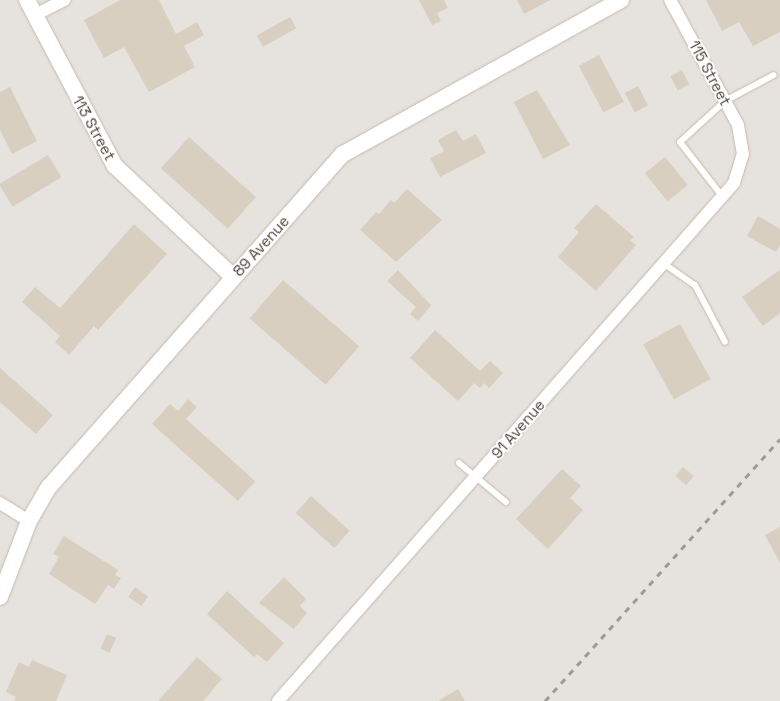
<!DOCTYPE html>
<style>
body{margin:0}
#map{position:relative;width:780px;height:701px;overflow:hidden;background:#f6f3ec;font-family:"Space Grotesk",sans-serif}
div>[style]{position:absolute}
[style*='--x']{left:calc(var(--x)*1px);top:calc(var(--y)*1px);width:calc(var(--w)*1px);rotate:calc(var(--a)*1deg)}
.industrial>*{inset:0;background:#e6e2dd;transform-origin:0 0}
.building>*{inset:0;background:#d8cfc1;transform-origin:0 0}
.roads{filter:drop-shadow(0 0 1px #c2bbae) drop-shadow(0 0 1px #c2bbae)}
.service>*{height:6px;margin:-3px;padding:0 3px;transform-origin:3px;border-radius:3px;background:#fff}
.minor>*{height:12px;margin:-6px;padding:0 6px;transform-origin:6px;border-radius:6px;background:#fff}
.tertiary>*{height:16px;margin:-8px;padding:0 8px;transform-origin:8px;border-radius:8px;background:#fff}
.rail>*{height:3px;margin-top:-1.5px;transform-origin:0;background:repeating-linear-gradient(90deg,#9a9a9a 0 6px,transparent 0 12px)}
span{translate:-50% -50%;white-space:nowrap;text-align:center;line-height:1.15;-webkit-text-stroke:4px #fff;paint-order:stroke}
.street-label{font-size:15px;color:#4b4439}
</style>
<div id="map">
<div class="industrial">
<i style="left:0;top:0;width:780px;height:701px"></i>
</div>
<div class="building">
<i style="clip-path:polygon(120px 0,159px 0,176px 34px,197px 22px,204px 35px,184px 46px,195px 67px,149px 92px,124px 47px,104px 58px,84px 20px)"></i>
<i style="clip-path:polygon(419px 0,444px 0,448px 8px,437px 13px,441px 21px,432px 25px)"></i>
<i style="clip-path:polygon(517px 0,550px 0,524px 14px)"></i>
<i style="clip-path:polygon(706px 0,780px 0,780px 32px,753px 46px,739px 22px,722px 31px)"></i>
<i style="left:290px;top:17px;width:13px;height:38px;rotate:61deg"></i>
<i style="left:599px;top:55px;width:53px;height:23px;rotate:62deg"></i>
<i style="left:682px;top:70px;width:16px;height:13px;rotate:63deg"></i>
<i style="left:638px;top:86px;width:22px;height:15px;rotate:63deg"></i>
<i style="clip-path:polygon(10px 87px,37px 141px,12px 154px,0 130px,0 92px)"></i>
<i style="clip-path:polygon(537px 90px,570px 145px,543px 159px,514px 102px)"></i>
<i style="clip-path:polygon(456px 130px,463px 141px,476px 134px,486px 153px,440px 177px,430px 158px,444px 151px,438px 140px)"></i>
<i style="left:189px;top:137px;width:90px;height:42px;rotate:42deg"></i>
<i style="left:48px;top:155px;width:26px;height:57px;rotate:59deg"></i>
<i style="left:665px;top:157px;width:36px;height:26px;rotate:51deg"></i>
<i style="clip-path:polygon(407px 189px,442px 220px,396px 262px,360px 230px,376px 212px,379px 214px,391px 200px,394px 203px)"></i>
<i style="clip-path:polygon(596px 204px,634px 237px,630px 240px,636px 245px,596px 291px,558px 257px,579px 232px,574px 228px)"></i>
<i style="clip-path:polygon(758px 216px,780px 229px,780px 245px,776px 252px,747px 236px)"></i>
<i style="clip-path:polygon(134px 224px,167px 254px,98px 330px,94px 326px,69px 355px,55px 342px,60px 336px,22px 302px,35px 287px,60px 308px)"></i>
<i style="clip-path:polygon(398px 270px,431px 305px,418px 321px,410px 314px,416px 307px,387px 281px)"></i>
<i style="clip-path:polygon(780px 270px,780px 313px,763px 326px,742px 297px)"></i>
<i style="left:283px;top:280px;width:101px;height:51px;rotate:41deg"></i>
<i style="left:680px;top:324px;width:63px;height:42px;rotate:61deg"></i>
<i style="clip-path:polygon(435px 330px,480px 371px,490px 361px,503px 373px,489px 388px,484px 383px,480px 388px,474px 383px,458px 401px,410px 358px)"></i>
<i style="clip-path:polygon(0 368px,53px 415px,36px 434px,0 402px)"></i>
<i style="clip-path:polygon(188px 399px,197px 407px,186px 419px,255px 481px,238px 501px,152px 424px,170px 404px,178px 411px)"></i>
<i style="left:683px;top:467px;width:14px;height:12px;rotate:39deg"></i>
<i style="clip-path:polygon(562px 469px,581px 486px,570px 498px,583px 510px,548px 549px,516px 519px)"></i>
<i style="left:311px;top:496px;width:52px;height:23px;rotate:42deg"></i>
<i style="clip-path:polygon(780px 527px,780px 563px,765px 535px)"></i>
<i style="clip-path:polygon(64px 536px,118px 570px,115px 575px,121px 578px,114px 589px,108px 585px,95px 604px,49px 574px,59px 557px,53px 554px)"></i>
<i style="clip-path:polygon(284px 577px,306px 599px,300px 606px,307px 613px,294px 629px,259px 603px)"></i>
<i style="left:135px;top:587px;width:16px;height:12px;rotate:35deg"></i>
<i style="clip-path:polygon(227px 591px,284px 643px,267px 662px,257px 654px,254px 657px,207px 614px)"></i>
<i style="left:107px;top:634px;width:10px;height:16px;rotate:24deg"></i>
<i style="clip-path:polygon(197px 657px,222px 679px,203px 701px,158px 701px)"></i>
<i style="clip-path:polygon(32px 660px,67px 675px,56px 701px,14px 701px,16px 697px,6px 692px,19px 662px,29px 667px)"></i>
<i style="clip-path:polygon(458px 689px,465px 701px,438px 701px)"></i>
</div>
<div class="roads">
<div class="service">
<i style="--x:722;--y:196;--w:68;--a:-127.9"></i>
<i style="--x:680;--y:142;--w:61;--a:-42.3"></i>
<i style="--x:725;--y:101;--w:55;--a:-28"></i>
<i style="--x:663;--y:263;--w:39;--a:35"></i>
<i style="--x:695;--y:285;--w:64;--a:62.2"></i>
<i style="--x:459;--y:463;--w:61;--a:39.7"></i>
</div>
<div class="minor">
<i style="--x:35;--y:15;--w:33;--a:-27"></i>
<i style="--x:0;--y:503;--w:34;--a:32"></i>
<i style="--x:278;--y:701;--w:690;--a:-48.64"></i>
<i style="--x:734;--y:183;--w:30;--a:-73"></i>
<i style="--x:743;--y:154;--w:29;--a:-100"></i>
<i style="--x:738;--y:125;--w:142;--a:-118.5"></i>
</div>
<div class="tertiary">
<i style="--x:27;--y:0;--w:188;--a:62.1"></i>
<i style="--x:115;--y:166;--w:162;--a:43.2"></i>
<i style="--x:0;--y:597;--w:81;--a:-69.1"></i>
<i style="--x:29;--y:521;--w:39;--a:-60"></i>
<i style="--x:49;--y:487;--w:444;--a:-48.6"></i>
<i style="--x:343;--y:154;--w:318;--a:-29"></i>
</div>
</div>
<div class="rail">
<i style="--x:545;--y:701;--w:352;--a:-48.1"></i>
</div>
<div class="street-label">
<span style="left:710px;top:73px;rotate:62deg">115 Street</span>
<span style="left:94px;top:128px;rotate:61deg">113 Street</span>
<span style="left:261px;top:246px;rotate:-48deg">89 Avenue</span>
<span style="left:518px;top:429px;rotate:-49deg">91 Avenue</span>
</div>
</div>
